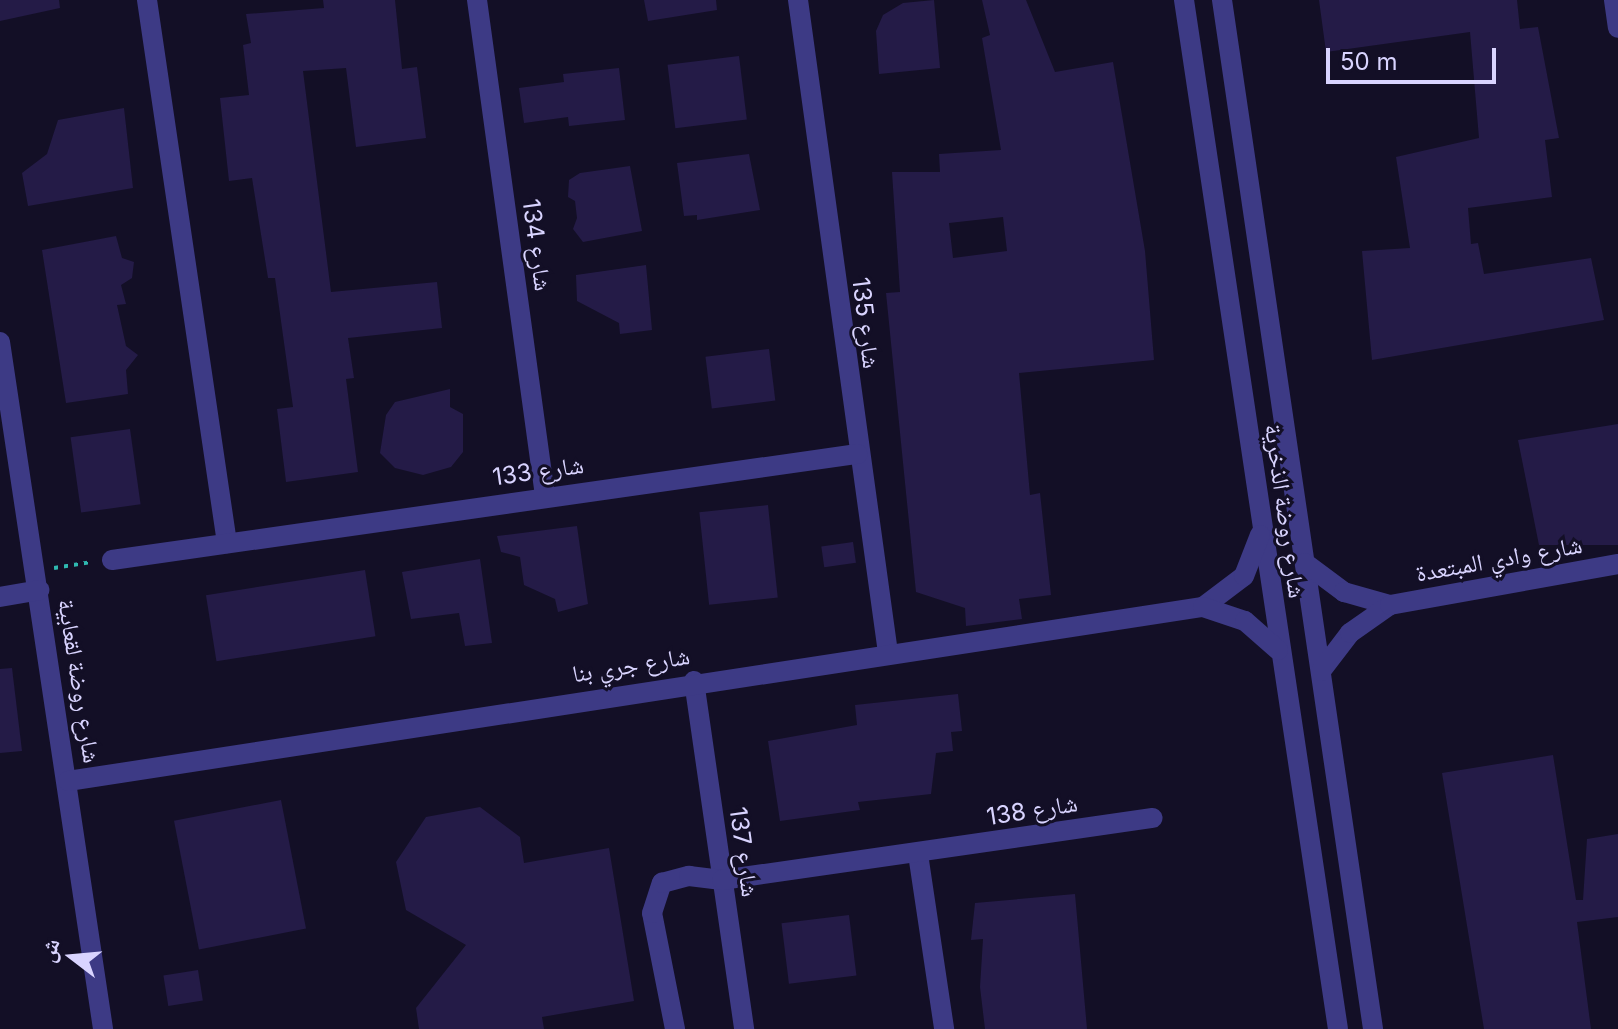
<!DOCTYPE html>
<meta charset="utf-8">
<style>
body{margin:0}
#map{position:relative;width:1618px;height:1029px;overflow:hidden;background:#130f26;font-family:Inter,"Noto Naskh Arabic",sans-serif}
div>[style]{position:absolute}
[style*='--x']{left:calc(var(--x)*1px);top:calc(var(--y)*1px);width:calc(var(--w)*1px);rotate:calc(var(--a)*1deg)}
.building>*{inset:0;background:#241b47;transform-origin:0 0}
.path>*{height:4px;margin-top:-2px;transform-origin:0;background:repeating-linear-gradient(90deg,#2fb8b0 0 4px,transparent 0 10px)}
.minor>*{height:20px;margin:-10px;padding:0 10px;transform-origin:10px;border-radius:10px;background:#3d3a85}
span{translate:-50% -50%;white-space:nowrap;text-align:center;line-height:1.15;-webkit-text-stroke:6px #130f26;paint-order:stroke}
.street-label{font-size:24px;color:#d9d4ff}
.north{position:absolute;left:32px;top:917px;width:80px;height:80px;-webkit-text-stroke:6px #130f26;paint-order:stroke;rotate:286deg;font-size:22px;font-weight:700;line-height:32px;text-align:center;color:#d9d4ff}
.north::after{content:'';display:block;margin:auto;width:28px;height:36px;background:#d9d4ff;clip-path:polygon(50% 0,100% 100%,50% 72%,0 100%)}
.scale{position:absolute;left:1326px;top:48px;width:170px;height:36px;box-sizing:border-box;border:4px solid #d9d4ff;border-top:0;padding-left:10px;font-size:24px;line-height:28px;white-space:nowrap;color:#d9d4ff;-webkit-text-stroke:6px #130f26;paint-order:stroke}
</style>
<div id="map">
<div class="building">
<i style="clip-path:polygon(0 0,59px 0,60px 8px,0 21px)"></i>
<i style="clip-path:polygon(323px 0,395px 0,402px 69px,417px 67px,426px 138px,356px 147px,346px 68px,303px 71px,331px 292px,437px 282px,442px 328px,348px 338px,354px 378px,346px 379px,358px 472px,286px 482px,277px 409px,293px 407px,275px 278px,268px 278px,252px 178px,229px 181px,220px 98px,249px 95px,243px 45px,251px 43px,246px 14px,324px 8px)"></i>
<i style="clip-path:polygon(644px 0,716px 0,717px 10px,648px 21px)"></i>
<i style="clip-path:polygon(934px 0,940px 68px,879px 74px,876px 31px,883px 15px,903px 3px)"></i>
<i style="clip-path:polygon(evenodd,982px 0,1026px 0,1055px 72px,1113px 62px,1145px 251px,1154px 360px,1019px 373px,1030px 495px,1040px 493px,1051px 595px,1019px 599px,1022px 619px,966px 626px,965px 608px,916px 592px,886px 293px,900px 292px,892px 172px,940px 172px,939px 154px,1001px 150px,982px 38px,990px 35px,982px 0,1003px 217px,1007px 251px,953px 258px,949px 223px,1003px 217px)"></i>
<i style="clip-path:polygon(1319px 0,1517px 0,1520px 29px,1538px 27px,1559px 138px,1545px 140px,1552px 197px,1468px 208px,1471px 244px,1478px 243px,1484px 274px,1591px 258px,1604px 320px,1372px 360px,1362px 251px,1410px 248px,1396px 157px,1479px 138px,1470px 32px,1326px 52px)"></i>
<i style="left:739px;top:56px;width:64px;height:72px;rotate:83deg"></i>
<i style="clip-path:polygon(619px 68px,625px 120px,569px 126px,568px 117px,524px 123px,519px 88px,564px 82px,563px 74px)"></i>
<i style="clip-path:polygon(124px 108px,133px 188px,28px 206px,22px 173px,47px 154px,58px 120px)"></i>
<i style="clip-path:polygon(749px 154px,760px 210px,697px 220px,697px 215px,684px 216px,677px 163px)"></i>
<i style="clip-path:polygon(630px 166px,642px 231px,583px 242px,573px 229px,577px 218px,575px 201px,568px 197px,569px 180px,580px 173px)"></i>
<i style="clip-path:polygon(116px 236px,122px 258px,134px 262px,132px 278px,121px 285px,126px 304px,117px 305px,126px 346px,138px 355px,126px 370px,128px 394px,66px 403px,42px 250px)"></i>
<i style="clip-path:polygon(646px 265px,652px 330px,620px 334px,619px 323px,577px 301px,576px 275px)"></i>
<i style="left:769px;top:349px;width:52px;height:64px;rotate:83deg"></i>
<i style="clip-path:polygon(450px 389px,450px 407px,463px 414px,463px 452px,451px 467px,423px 475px,395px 468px,380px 453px,386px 415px,395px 402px)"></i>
<i style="clip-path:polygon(1618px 424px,1618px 545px,1539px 545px,1518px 440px)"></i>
<i style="left:130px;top:429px;width:76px;height:60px;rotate:82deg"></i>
<i style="left:768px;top:505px;width:93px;height:69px;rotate:84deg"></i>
<i style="clip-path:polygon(577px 526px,588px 604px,558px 612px,555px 599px,524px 585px,520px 557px,501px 552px,497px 536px)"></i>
<i style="left:853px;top:542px;width:21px;height:32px;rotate:82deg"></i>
<i style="clip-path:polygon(480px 559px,492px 643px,465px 646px,459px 613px,411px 619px,402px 572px)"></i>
<i style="left:365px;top:570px;width:67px;height:161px;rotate:81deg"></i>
<i style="clip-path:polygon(12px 668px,22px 751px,0 753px,0 669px)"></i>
<i style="clip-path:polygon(958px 694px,962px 731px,951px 732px,953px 751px,936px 753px,931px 794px,858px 802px,860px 810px,780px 821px,768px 741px,857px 725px,855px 705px)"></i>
<i style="clip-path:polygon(1553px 755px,1576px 900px,1583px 900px,1587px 839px,1618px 834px,1618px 917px,1577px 922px,1591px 1029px,1484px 1029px,1442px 773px)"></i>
<i style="left:281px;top:800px;width:131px;height:109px;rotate:79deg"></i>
<i style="clip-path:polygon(480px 807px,520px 837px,524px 863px,609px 848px,634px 1001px,542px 1017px,544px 1029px,419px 1029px,416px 1008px,466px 945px,406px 910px,396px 862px,426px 817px)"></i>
<i style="clip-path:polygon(1075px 894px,1087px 1029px,985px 1029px,980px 987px,983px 939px,971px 940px,975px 903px)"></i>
<i style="left:849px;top:915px;width:61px;height:68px;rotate:83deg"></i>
<i style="left:198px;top:970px;width:31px;height:35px;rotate:81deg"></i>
</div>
<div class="path">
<i style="--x:54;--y:568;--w:39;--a:-9"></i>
</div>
<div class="minor">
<i style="--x:147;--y:0;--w:549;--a:81.62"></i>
<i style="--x:477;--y:0;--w:501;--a:82.19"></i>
<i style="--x:798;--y:0;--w:659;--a:82.15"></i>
<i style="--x:1184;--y:0;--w:1040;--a:81.49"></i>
<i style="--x:1222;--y:0;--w:1040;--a:81.65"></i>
<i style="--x:1614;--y:0;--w:28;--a:82"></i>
<i style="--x:0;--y:342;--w:695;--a:81.47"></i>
<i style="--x:112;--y:560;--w:753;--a:-8.1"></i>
<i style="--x:1305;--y:563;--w:49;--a:36.6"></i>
<i style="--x:1344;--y:592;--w:48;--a:15.8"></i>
<i style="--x:0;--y:597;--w:40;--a:-10"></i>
<i style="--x:1203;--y:607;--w:51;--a:-37.1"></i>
<i style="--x:1244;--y:576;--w:44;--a:-68.7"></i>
<i style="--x:1321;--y:671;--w:48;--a:-52.7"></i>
<i style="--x:1350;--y:633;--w:49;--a:-35"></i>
<i style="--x:1390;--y:605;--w:232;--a:-10.2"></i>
<i style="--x:694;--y:681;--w:352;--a:81.8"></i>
<i style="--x:68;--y:781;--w:1148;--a:-8.72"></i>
<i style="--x:1203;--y:607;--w:44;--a:18.4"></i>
<i style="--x:1245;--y:621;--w:44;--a:41.3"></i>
<i style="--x:918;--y:854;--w:177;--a:81.5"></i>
<i style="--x:675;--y:1029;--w:118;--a:-101.2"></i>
<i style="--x:652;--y:913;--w:32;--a:-72"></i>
<i style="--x:662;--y:883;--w:28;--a:-15"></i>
<i style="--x:689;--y:876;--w:33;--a:7"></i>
<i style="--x:722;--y:880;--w:435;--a:-8.2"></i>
</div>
<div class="street-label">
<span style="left:537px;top:245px;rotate:82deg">شارع 134</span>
<span style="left:866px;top:323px;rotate:83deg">شارع 135</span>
<span style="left:538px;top:471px;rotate:-8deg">شارع 133</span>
<span style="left:1285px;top:511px;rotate:82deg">شارع روضة الذخرية</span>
<span style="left:1499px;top:559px;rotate:-10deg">شارع وادي المبتعدة</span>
<span style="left:631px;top:665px;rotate:-9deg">شارع جري بنا</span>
<span style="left:79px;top:681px;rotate:81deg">شارع روضة لقعابية</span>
<span style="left:1032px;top:810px;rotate:-9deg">شارع 138</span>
<span style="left:744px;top:852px;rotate:82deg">شارع 137</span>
</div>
<div class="north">ش</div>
<div class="scale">50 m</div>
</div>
